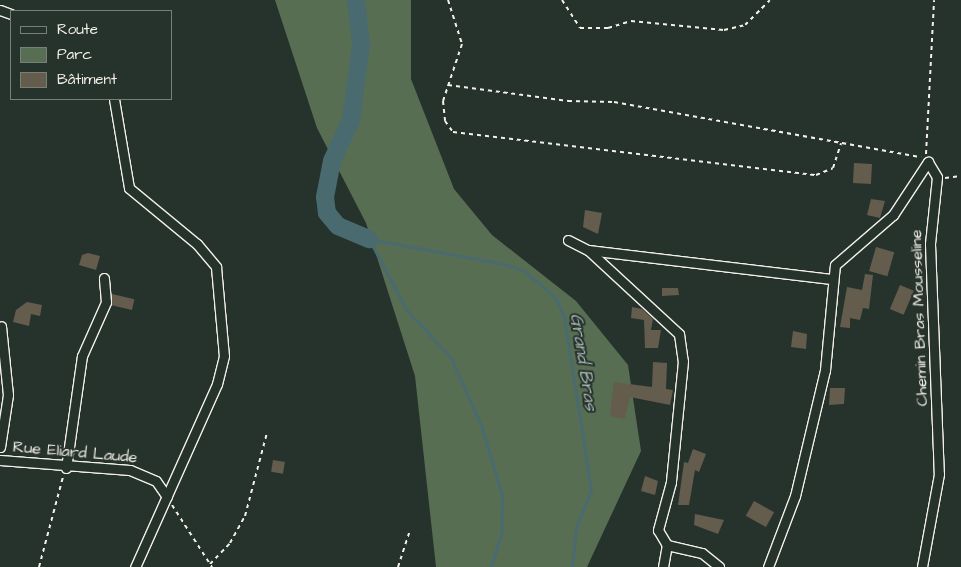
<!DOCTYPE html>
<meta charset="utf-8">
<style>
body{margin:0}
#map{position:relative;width:961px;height:567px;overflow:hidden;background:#26332d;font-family:"Architects Daughter",sans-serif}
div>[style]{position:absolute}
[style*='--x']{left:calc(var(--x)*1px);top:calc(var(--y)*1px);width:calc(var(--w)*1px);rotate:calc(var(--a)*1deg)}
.green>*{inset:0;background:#586e53}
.stream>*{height:3px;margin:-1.5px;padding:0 1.5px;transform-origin:1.5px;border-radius:1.5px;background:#496b70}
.river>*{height:18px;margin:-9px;padding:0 9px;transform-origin:9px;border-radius:9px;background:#496b70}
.building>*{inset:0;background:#645c4d;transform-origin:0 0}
.path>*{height:2px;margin-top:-1px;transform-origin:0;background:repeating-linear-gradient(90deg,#f4f1e8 0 4px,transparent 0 8px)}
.roads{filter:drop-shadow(1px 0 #f4f1e8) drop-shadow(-1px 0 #f4f1e8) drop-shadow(0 1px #f4f1e8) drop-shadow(0 -1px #f4f1e8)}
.minor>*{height:9px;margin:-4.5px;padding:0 4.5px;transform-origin:4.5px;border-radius:4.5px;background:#26332d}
span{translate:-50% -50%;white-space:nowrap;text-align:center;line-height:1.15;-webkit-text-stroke:4px #26332d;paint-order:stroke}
.street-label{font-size:16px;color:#f4f1e8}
.water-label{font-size:18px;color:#b0bbb8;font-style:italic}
.legend{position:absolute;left:10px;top:10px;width:162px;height:90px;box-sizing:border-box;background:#26332d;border:1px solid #787f78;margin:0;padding:6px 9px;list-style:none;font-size:15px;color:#f4f1e8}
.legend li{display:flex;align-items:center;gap:10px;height:25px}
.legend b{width:25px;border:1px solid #787f78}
</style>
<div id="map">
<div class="green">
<i style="clip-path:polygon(275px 0,411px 0,411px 79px,454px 189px,492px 235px,576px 301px,628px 365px,641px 451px,587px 567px,436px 567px,415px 376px,366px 223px,317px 128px)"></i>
</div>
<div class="stream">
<i style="--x:369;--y:239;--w:137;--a:10.5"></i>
<i style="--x:504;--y:264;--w:20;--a:18"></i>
<i style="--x:523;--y:270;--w:42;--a:40.2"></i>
<i style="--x:555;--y:297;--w:21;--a:65"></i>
<i style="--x:564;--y:316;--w:176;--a:81.2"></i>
<i style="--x:591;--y:490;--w:40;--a:112"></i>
<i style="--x:576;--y:527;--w:40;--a:95.7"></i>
<i style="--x:369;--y:239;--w:79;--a:62.1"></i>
<i style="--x:406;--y:309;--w:67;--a:47.4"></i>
<i style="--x:451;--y:358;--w:73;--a:65.9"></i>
<i style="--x:481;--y:425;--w:73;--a:73.3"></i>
<i style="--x:502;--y:495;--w:39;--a:91"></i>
<i style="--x:501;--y:534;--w:34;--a:107"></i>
</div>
<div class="river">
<i style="--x:356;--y:0;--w:44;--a:83.5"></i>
<i style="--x:361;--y:44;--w:77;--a:97.5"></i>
<i style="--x:351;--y:120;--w:45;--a:114.9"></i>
<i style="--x:332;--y:161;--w:37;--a:101"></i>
<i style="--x:325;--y:197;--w:16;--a:83"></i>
<i style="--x:327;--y:213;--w:17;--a:50"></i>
<i style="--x:338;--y:226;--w:34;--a:23"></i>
</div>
<div class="building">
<i style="left:854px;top:163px;width:18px;height:20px;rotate:3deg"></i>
<i style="clip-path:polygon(871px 199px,885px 201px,880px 218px,867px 215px)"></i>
<i style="clip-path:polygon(585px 210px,602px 213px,598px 234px,583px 227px)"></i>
<i style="left:876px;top:247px;width:19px;height:25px;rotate:16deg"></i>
<i style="clip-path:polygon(88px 253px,100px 256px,96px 270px,79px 265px,82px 255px)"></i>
<i style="clip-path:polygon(865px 274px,873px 275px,869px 309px,863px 308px,860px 320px,850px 318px,850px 328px,840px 327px,847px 287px,862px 290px)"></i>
<i style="left:900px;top:285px;width:15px;height:26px;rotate:23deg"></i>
<i style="clip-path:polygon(662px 288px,678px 288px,679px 295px,662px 296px)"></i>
<i style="left:112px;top:294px;width:23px;height:11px;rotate:13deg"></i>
<i style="clip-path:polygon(27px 302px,42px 305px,40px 316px,31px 314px,29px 326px,13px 322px,16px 310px)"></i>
<i style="clip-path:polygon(632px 307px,642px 309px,653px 319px,651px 330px,661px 330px,658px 348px,645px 348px,644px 320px,631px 318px)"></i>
<i style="clip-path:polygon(793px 331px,807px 334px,806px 349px,791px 347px)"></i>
<i style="clip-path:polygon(653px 362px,667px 363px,666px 389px,673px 390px,670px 405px,630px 397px,625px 419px,613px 417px,610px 414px,614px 382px,652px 387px)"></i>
<i style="clip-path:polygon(830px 388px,845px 388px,844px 404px,829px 405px)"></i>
<i style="clip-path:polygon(693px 449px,706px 454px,699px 472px,695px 470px,689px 505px,678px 505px,684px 462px,688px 463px)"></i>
<i style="left:273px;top:460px;width:12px;height:12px;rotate:9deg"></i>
<i style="clip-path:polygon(645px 476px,658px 481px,655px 495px,641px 491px)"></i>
<i style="left:754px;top:501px;width:23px;height:17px;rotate:29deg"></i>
<i style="clip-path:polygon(695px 514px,724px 520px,718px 534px,694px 525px)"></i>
</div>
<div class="path">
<i style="--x:448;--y:0;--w:46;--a:72.3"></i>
<i style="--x:462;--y:44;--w:60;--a:108.4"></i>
<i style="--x:443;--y:101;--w:20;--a:84"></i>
<i style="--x:445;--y:121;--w:14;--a:54"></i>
<i style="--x:453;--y:132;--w:366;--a:6.8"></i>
<i style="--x:816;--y:175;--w:18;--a:-22"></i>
<i style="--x:833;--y:168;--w:26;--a:-72"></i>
<i style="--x:562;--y:0;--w:33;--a:57"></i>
<i style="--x:580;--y:28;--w:28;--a:0"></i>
<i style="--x:608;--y:28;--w:24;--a:-17"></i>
<i style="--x:631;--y:21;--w:93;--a:5.5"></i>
<i style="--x:724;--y:30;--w:22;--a:-13"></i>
<i style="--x:745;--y:25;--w:35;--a:-45"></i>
<i style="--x:448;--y:85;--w:121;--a:7.6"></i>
<i style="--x:568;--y:101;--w:46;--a:1.2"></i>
<i style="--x:614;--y:102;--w:312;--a:10.2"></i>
<i style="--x:926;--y:154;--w:154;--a:-87"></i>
<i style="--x:945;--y:178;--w:16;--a:-7"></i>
<i style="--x:172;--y:505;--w:74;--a:57.2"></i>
<i style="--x:210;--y:564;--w:29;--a:-46"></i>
<i style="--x:230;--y:543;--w:31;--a:-61"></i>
<i style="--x:245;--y:516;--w:86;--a:-75.2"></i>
<i style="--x:39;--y:567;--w:93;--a:-75.1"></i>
<i style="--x:398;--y:567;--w:36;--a:-72"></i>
</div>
<div class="roads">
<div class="minor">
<i style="--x:0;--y:10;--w:12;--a:20"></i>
<i style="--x:114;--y:99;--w:90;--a:80.4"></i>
<i style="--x:129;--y:188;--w:88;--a:39.5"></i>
<i style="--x:197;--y:244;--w:30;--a:50"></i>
<i style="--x:216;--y:267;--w:89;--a:84.9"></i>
<i style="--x:224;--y:356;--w:29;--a:104"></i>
<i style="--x:217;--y:384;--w:201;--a:114.1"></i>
<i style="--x:568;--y:240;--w:22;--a:27"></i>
<i style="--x:588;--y:250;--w:245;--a:6.8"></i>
<i style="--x:588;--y:250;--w:124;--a:42.7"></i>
<i style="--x:679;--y:334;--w:27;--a:82"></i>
<i style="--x:683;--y:361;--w:122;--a:95.7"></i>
<i style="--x:671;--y:482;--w:50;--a:105.2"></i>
<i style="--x:658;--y:530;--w:17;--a:59"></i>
<i style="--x:667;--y:545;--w:36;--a:13"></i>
<i style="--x:702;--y:553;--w:22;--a:39"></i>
<i style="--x:0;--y:447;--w:53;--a:-81.3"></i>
<i style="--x:8;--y:395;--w:69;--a:-95.8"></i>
<i style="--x:0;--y:460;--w:130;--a:4.4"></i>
<i style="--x:130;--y:470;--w:28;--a:23"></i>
<i style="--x:156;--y:481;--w:19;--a:55"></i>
<i style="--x:66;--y:468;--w:113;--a:-81.9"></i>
<i style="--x:82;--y:356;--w:59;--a:-66"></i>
<i style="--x:106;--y:302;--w:24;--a:-95"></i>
<i style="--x:663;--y:567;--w:22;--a:-80"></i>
<i style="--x:768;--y:567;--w:76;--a:-69.2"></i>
<i style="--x:795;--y:496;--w:130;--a:-76.6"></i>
<i style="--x:825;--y:370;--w:105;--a:-84.6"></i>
<i style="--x:835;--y:265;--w:77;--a:-40.8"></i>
<i style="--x:893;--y:215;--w:64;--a:-56.6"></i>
<i style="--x:928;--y:162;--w:17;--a:59"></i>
<i style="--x:937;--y:177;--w:67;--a:96"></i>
<i style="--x:930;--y:244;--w:230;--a:87.8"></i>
<i style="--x:939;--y:474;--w:95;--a:100.4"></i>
</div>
</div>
<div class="street-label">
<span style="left:919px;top:318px;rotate:-92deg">Chemin Bras Mousseline</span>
<span style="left:75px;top:452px;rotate:5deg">Rue Eliard Laude</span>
</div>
<div class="water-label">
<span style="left:583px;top:362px;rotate:81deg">Grand Bras</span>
</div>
<ul class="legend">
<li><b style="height:6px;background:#26332d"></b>Route</li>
<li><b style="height:14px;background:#586e53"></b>Parc</li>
<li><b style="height:14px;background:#645c4d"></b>Bâtiment</li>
</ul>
</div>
